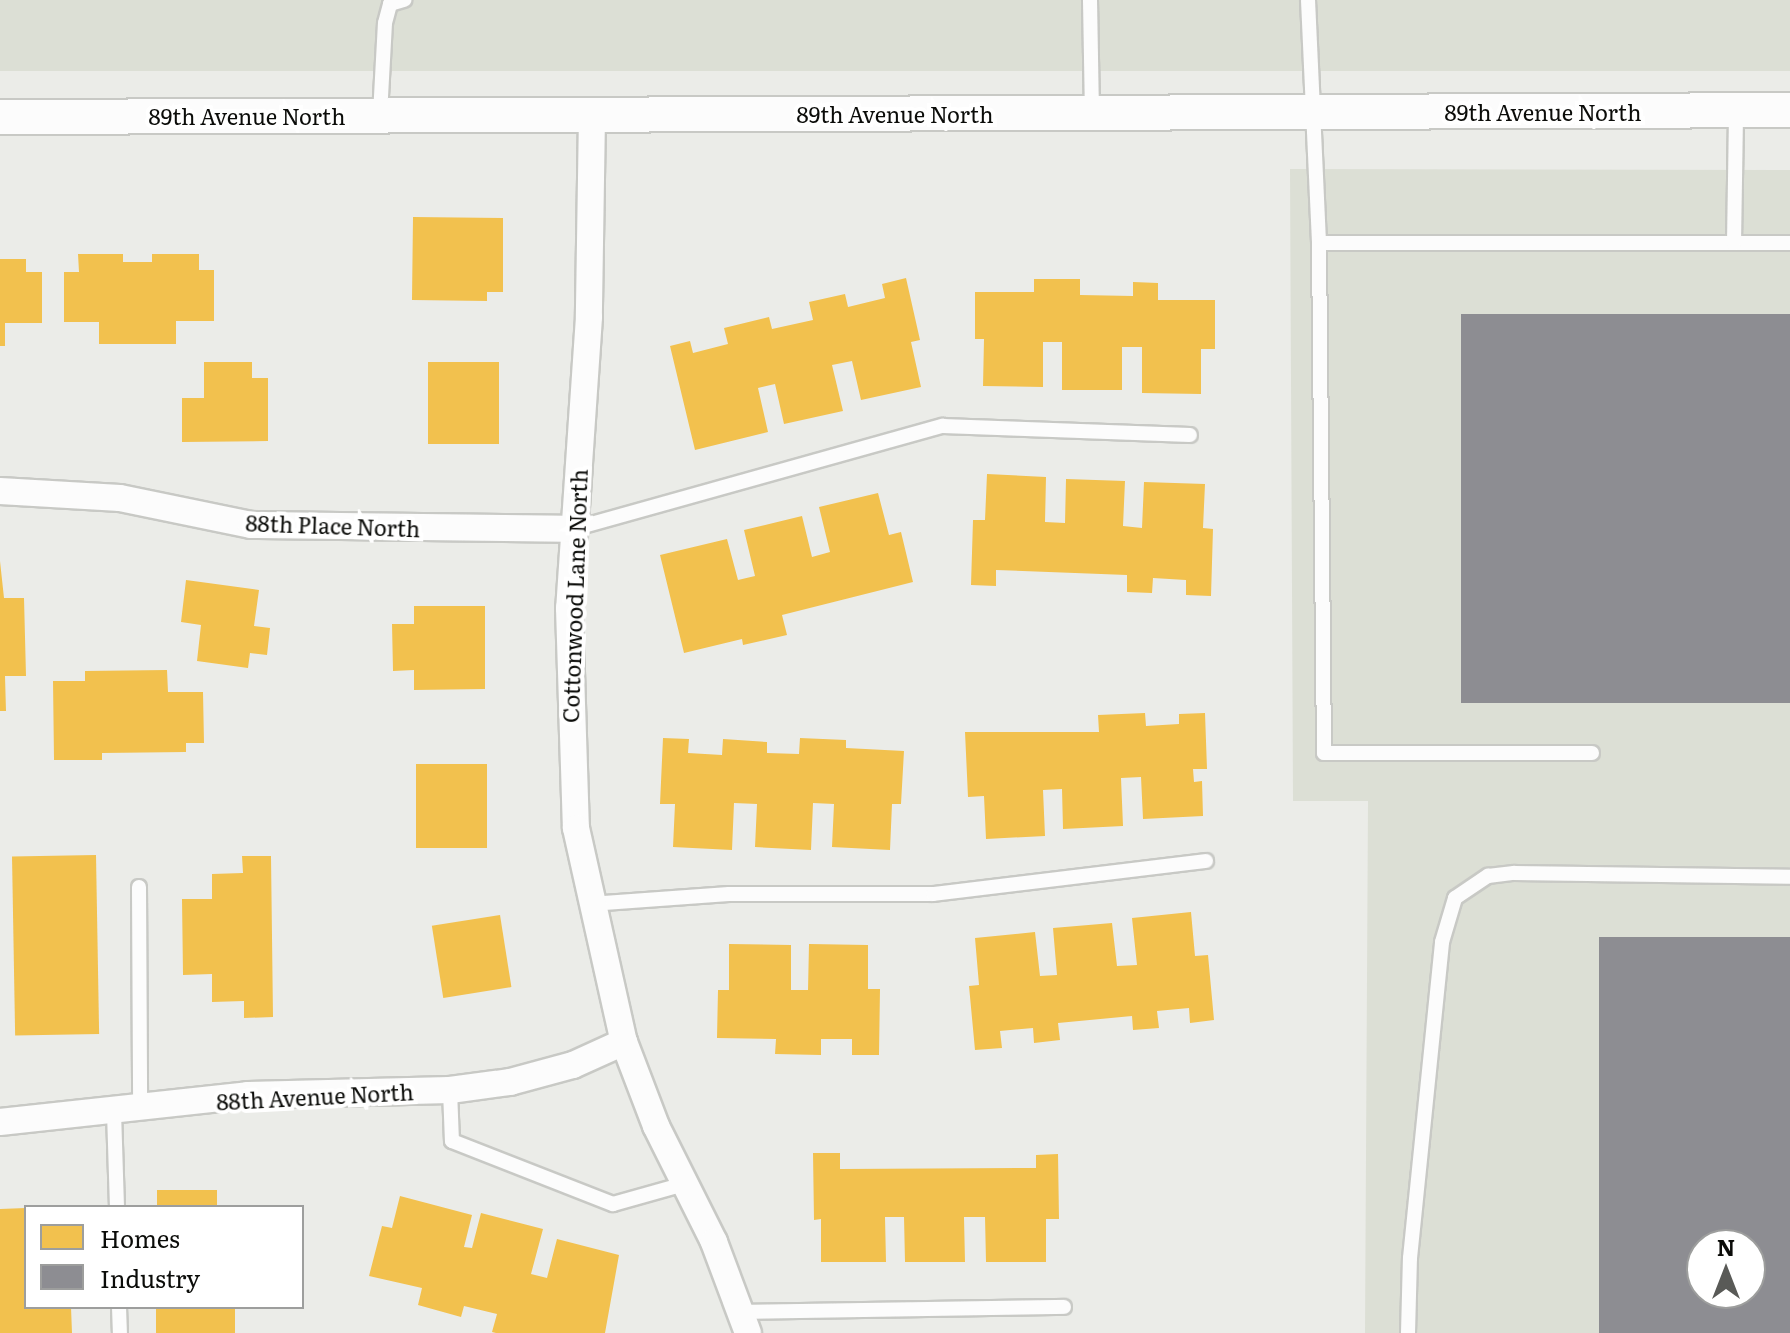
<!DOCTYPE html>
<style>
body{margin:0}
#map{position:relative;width:1790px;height:1333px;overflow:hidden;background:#ebece8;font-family:Literata,serif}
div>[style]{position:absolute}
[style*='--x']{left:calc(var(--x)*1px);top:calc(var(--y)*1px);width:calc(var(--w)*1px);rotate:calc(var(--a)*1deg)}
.built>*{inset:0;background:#dcdfd5;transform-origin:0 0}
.homes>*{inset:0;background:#f2c14e;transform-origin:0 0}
.industry>*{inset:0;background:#8d8d92;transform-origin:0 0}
.roads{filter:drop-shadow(2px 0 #c8c9c5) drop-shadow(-2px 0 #c8c9c5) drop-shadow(0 2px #c8c9c5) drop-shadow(0 -2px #c8c9c5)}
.service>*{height:14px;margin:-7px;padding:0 7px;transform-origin:7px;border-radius:7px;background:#fcfcfc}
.minor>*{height:26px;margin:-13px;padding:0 13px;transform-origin:13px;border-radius:13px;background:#fcfcfc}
.tertiary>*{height:34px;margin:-17px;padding:0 17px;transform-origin:17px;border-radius:17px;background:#fcfcfc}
span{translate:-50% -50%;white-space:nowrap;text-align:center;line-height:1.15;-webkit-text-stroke:8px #fff;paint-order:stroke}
.street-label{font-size:22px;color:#0b0c09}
.legend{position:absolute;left:24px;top:1205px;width:280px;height:104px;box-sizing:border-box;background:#fff;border:2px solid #9d9e9d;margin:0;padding:10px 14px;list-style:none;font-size:24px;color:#0b0c09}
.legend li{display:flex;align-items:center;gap:16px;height:40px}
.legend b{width:40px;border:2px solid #9d9e9d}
.north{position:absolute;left:1686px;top:1229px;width:80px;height:80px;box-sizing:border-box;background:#fff;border:2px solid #9d9e9d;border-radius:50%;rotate:0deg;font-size:22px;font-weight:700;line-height:32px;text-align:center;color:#0b0c09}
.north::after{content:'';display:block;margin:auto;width:28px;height:36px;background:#595a57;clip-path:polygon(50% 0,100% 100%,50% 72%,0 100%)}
</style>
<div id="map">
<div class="built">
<i style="left:0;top:0;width:1790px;height:71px"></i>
<i style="clip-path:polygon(evenodd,1290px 169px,1790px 170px,1790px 1333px,1365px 1333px,1368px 801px,1293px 801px,1290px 169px,1702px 1245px,1750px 1245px,1750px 1293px,1702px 1293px,1702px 1245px)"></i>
</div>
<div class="homes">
<i style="clip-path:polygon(413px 217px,503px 218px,503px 292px,487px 292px,487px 301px,412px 300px)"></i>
<i style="clip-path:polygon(78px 254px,123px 254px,123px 262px,152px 262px,152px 254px,199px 254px,199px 270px,214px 270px,214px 321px,176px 321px,176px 344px,99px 344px,99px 322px,64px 322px,64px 272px,79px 272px)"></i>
<i style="clip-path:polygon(0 259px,26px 259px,26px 272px,42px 272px,42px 323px,5px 323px,5px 346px,0 346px)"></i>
<i style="clip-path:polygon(906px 278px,920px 340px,911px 342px,921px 387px,861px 400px,852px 361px,832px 365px,843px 411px,784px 424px,775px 384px,758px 388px,768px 432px,695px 450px,670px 346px,690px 341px,693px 353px,728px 344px,724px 328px,769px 317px,772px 329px,813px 320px,809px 302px,845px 294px,848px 307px,885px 298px,882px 284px)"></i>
<i style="clip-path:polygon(1034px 279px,1080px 279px,1080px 295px,1133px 296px,1133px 282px,1158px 283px,1158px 300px,1215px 300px,1215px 349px,1201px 349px,1201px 394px,1142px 393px,1142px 347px,1122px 347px,1122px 390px,1062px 390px,1062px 342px,1043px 342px,1043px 387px,983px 386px,984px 339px,975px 339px,975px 292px,1034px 292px)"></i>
<i style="clip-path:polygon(204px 362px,252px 362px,252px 378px,268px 378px,268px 441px,182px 442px,182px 398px,204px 398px)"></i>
<i style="left:428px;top:362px;width:71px;height:82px"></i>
<i style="clip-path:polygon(987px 474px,1046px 477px,1045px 522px,1065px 523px,1066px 479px,1125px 481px,1123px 526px,1142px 528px,1144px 482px,1205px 484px,1203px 528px,1213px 529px,1211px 596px,1186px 595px,1186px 580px,1153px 578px,1152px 593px,1127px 592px,1127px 575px,996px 570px,996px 586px,971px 585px,973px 520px,985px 520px)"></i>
<i style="clip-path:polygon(878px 493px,889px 535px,901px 532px,913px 582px,782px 615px,787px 635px,743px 645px,742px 639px,684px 653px,660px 555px,727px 539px,738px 580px,755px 576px,744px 530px,802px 516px,812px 557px,830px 552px,819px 507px)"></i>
<i style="clip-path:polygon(0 561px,4px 598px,24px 598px,26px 676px,5px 676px,6px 711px,0 711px)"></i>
<i style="clip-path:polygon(186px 580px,259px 590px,254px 626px,270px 628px,267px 655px,250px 653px,248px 668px,197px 661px,201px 625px,181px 622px)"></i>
<i style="clip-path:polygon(414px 606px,485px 606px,485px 689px,414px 690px,414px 670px,393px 671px,392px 624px,414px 624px)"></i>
<i style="clip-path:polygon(167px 670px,168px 692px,203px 692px,204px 743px,186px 743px,186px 752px,102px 753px,102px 760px,54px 760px,53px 681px,85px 681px,85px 671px)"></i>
<i style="clip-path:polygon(1145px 713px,1146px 726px,1179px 724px,1179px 714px,1205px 713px,1207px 769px,1193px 769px,1194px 782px,1202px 781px,1203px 816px,1143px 819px,1141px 777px,1121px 778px,1123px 826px,1063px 829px,1062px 789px,1043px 790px,1045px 836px,986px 839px,984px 796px,968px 797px,965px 732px,1099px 732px,1098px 715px)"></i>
<i style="clip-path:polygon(663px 738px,689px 739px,688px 753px,722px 755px,723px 739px,767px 742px,767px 753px,799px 754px,800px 738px,846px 740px,846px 748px,904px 751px,901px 804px,892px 804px,890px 850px,832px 847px,834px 804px,813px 803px,811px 850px,755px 847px,757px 804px,734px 803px,732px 850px,673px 847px,675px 804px,660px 804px)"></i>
<i style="left:487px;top:764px;width:84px;height:71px;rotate:90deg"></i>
<i style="left:96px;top:855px;width:179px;height:84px;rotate:89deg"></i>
<i style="clip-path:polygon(242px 856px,271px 856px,273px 1017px,244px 1018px,244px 1001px,212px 1002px,212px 974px,183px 975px,182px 899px,212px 899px,212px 874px,243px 873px)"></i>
<i style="clip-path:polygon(1191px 912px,1195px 956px,1208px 955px,1214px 1020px,1190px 1023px,1189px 1008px,1157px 1011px,1159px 1028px,1133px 1030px,1132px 1016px,1058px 1023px,1060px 1040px,1034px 1043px,1033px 1028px,1000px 1031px,1002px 1048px,975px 1050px,969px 986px,979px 985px,975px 938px,1035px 932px,1040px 976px,1057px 975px,1053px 928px,1112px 923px,1117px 966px,1137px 965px,1132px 918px)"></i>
<i style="left:500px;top:915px;width:73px;height:69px;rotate:81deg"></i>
<i style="clip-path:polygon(729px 944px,791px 945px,791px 990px,808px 990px,809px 944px,868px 945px,868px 989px,880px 989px,879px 1055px,852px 1055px,852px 1039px,821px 1039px,821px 1055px,775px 1054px,776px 1039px,717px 1038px,718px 990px,729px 990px)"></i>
<i style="clip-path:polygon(813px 1153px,840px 1153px,840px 1169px,1036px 1168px,1036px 1155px,1058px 1154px,1059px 1219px,1046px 1219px,1046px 1262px,986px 1262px,985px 1217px,964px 1217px,965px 1262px,905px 1262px,904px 1217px,885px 1217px,886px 1262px,821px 1262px,821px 1219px,814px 1220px)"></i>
<i style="left:157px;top:1190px;width:60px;height:17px"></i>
<i style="clip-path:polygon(400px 1196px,472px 1215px,464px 1247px,472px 1248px,481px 1213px,543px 1229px,531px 1274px,547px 1278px,557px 1239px,619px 1255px,605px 1333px,496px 1333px,492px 1332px,497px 1314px,464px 1306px,461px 1317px,418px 1305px,422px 1288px,369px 1276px,382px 1226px,392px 1228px)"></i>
<i style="clip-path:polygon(26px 1208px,26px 1307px,71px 1307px,72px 1333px,0 1333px,0 1209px)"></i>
<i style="left:156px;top:1307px;width:79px;height:26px"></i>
</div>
<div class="industry">
<i style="left:1790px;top:314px;width:389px;height:329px;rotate:90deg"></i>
<i style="clip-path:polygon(evenodd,1599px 937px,1790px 937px,1790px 1333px,1599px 1333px,1599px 937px,1702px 1245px,1750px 1245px,1750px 1293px,1702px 1293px,1702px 1245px)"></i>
</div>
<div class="roads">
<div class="service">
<i style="--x:1090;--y:0;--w:113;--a:89"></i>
<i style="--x:1308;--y:0;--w:243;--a:87.4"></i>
<i style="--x:1319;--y:243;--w:471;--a:0"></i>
<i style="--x:380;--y:115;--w:92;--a:-86.9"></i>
<i style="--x:385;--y:23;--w:20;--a:-75"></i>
<i style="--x:390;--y:4;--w:15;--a:-16"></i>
<i style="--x:1319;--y:243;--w:510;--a:89.44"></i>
<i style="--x:1324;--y:753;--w:268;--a:0"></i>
<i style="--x:1734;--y:243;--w:132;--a:-89.1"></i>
<i style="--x:573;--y:529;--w:384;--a:-15.6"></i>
<i style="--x:943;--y:426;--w:247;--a:2.1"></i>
<i style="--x:139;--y:887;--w:223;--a:89.7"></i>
<i style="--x:590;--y:904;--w:139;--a:-4.1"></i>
<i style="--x:729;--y:894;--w:204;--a:0"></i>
<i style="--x:933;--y:894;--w:275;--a:-6.9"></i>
<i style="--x:450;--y:1090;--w:51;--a:87.8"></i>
<i style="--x:452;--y:1141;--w:173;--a:21.4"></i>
<i style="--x:613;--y:1204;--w:74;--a:-15.7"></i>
<i style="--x:114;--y:1112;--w:95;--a:88.2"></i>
<i style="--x:119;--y:1307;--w:26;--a:88"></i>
<i style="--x:743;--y:1312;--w:321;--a:-0.9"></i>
<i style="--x:1408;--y:1333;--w:75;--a:-88.5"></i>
<i style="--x:1410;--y:1258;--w:318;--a:-84.2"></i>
<i style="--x:1442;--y:942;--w:46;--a:-73.5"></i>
<i style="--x:1455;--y:898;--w:40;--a:-34"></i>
<i style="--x:1488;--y:876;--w:26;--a:-7"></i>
<i style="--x:1514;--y:873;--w:276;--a:0.8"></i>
</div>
<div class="minor">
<i style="--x:592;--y:115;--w:202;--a:90.9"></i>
<i style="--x:589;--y:317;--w:292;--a:93.9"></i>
<i style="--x:569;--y:608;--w:220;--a:88.2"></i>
<i style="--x:576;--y:828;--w:219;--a:77.4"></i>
<i style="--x:624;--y:1042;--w:90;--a:69.1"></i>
<i style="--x:656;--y:1126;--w:130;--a:63.4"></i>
<i style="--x:714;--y:1242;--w:97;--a:69.5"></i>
<i style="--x:0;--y:491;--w:120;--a:3.3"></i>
<i style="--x:120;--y:498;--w:134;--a:11.6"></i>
<i style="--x:251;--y:525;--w:322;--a:0.7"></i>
<i style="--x:0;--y:1122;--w:249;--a:-6.2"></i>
<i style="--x:248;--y:1095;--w:202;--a:-1.4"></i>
<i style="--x:450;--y:1090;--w:61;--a:-7.6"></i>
<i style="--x:510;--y:1082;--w:65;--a:-15.1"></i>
<i style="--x:573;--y:1065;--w:56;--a:-24.3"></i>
</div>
<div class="tertiary">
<i style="--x:0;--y:117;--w:1790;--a:-0.22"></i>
</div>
</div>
<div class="street-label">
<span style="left:1543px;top:112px">89th Avenue North</span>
<span style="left:895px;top:114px">89th Avenue North</span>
<span style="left:247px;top:116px">89th Avenue North</span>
<span style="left:333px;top:525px;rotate:2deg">88th Place North</span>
<span style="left:574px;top:596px;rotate:-88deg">Cottonwood Lane North</span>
<span style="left:315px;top:1096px;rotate:-3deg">88th Avenue North</span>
</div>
<ul class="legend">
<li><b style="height:22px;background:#f2c14e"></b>Homes</li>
<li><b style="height:22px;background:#8d8d92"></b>Industry</li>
</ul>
<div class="north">N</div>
</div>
